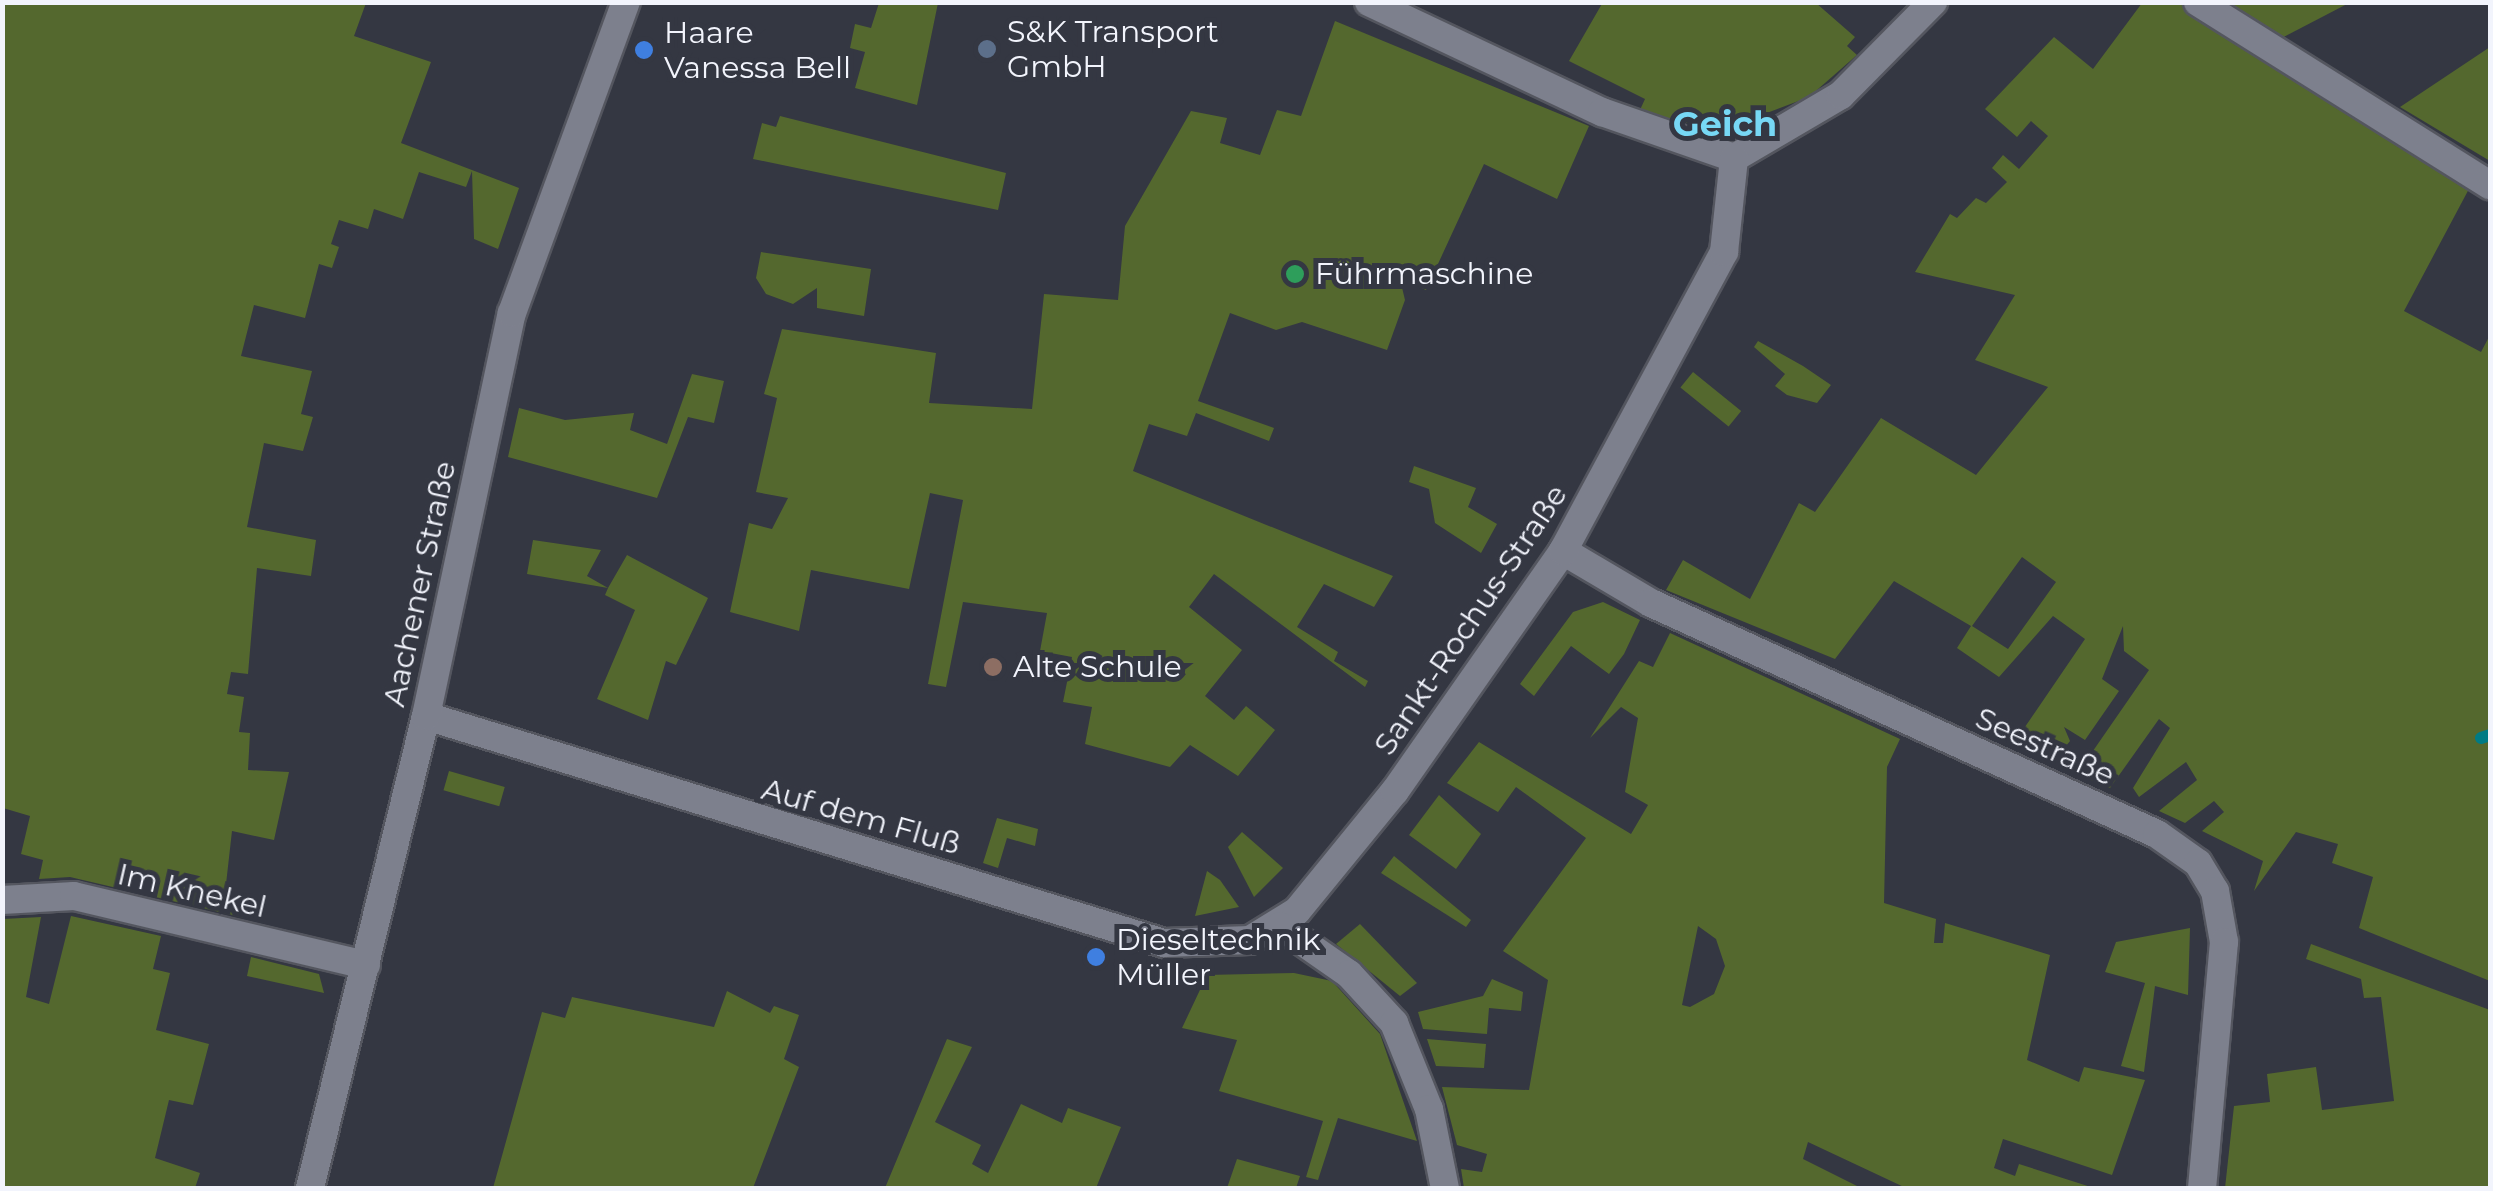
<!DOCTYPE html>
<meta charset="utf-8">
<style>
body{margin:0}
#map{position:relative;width:2493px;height:1191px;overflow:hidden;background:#343742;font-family:Montserrat,sans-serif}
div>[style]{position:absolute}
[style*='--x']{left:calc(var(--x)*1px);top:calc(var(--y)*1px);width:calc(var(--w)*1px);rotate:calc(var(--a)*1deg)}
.green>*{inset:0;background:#54682e;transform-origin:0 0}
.stream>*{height:12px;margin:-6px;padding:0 6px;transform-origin:6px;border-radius:6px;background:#007b85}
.roads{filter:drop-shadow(2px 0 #54565f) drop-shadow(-2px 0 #54565f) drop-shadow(0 2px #54565f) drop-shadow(0 -2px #54565f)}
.minor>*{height:28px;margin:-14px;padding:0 14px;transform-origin:14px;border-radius:14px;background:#7d808d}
.tertiary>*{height:28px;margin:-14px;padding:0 14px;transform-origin:14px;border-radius:14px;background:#7d808d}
.dots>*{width:28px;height:28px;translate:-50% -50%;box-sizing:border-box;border:5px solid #343742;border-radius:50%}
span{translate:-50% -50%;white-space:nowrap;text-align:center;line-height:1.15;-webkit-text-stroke:10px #343742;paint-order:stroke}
.poi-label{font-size:30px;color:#f2f4fc}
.left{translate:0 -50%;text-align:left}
.street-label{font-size:30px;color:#f2f4fc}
.quarter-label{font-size:35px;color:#77d8f5;font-weight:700}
.frame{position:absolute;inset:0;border:5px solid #f2f4fc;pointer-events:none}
</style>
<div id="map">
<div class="green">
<i style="clip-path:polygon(3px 2px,366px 3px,354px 36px,431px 62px,401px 143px,519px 188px,498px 249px,474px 239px,472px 171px,466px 187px,419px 172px,403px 219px,374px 209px,368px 229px,339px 220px,331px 244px,339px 247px,332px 268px,319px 264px,305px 318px,254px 305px,241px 356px,312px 371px,301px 414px,313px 417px,303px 451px,264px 443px,247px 527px,316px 540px,311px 576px,257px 568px,248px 674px,231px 672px,227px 694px,244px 697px,239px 732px,250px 733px,248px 770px,289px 772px,274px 840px,232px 831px,225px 893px,245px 918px,70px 877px,39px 879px,43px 860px,21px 854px,30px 816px,3px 808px)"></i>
<i style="clip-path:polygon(1603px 2px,1816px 3px,1855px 37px,1847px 46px,1857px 55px,1809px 97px,1722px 130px,1639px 112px,1645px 99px,1569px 61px)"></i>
<i style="clip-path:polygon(879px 3px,938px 3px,917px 105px,855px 88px,865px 52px,850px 48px,855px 24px,871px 28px)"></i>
<i style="clip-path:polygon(evenodd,2142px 3px,2186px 3px,2470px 187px,2404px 311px,2481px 352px,2490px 335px,2490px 981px,2359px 928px,2373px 877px,2332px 863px,2338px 844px,2296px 832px,2254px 891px,2263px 861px,2202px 831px,2224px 812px,2214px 801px,2185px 823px,2159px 811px,2197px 780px,2186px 762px,2139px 797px,2133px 788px,2170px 728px,2159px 719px,2110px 788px,2077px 774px,2149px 670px,2124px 651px,2123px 626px,2102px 679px,2119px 691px,2085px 740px,2064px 727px,2070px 741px,2054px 761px,2014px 743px,2085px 639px,2053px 616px,1999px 677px,1957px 648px,1971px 626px,1894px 581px,1835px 659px,1666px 590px,1683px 560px,1750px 599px,1799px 503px,1815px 512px,1881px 418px,1976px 475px,2048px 387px,1975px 360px,2015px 295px,1915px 272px,1950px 214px,1957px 218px,1976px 198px,1986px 203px,2007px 182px,1992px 168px,2003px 155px,2019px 169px,2048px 136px,2031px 121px,2017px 137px,1985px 109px,2054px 37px,2093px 69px,2142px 3px,2022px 557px,2056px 582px,2008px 649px,1972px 626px,2022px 557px)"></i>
<i style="clip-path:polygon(2216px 3px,2349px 3px,2274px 42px)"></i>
<i style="clip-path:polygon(1335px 21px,1589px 126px,1557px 199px,1484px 164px,1426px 290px,1400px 279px,1405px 300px,1387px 350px,1302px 322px,1276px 330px,1230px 313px,1198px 401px,1274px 428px,1269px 441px,1196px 413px,1187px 436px,1149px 424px,1133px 471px,1393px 576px,1374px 607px,1324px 584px,1297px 627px,1338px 652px,1334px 661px,1368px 681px,1365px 687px,1214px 574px,1189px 607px,1242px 650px,1205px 696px,1234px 720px,1246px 706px,1275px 730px,1238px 776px,1190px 745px,1170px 767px,1085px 744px,1092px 707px,1063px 702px,1072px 657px,1040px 651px,1047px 613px,963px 602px,946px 687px,928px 684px,963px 500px,930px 493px,909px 589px,811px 570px,799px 631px,730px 612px,749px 523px,772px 529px,788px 498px,756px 492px,777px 398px,764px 394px,782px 329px,936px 353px,929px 403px,1032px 409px,1044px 294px,1118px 300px,1125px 226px,1191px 111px,1227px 118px,1220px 143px,1260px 155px,1277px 110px,1301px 116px)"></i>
<i style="clip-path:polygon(2490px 47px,2490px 161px,2400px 107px)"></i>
<i style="clip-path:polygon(780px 116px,1006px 173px,998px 210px,753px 159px,762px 123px,776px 127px)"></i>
<i style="clip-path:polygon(761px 252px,871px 269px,864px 316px,817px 308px,817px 288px,793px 304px,766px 294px,756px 278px)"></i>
<i style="clip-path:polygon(1758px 341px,1803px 366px,1831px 385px,1817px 403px,1787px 395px,1775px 386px,1785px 374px,1754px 347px)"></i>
<i style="left:1693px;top:372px;width:62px;height:20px;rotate:39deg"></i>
<i style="clip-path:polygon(692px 374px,724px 381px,714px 423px,688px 417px,657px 498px,508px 457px,519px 408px,565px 420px,634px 413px,630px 430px,667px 444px)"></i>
<i style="clip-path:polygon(1414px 466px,1476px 488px,1468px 507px,1497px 524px,1481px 553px,1435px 523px,1429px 489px,1409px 482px)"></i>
<i style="clip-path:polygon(533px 540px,601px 550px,587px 576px,608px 588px,627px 555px,708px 598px,676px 665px,666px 661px,648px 720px,597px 699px,635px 610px,605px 595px,608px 588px,527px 574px)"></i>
<i style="clip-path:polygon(1603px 602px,1640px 620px,1624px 654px,1609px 674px,1571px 646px,1534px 696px,1520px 684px,1573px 612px)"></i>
<i style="clip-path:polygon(evenodd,1670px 633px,1900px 739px,1887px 767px,1884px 903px,1936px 919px,1934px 943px,1943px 943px,1945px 923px,2050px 955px,2027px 1060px,2079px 1082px,2084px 1067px,2145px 1080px,2112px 1175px,2003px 1139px,1994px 1168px,2015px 1176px,2019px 1164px,2094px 1188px,1906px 1188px,1808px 1142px,1803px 1159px,1861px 1188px,1464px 1188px,1461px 1169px,1482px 1172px,1487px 1154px,1457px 1145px,1442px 1087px,1529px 1090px,1548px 980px,1503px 951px,1586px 838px,1516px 787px,1498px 812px,1447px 783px,1479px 742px,1631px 834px,1648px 805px,1625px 792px,1638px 718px,1621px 707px,1590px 738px,1639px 661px,1653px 667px,1670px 633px,1698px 926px,1716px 939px,1725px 966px,1714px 994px,1690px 1007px,1682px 1005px,1698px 926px)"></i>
<i style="left:449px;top:771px;width:58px;height:20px;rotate:16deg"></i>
<i style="clip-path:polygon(1439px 795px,1481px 834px,1456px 869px,1409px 835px)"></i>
<i style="clip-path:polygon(997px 818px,1038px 829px,1035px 846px,1007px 838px,998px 868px,983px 863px)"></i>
<i style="clip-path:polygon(1242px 832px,1283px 868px,1254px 897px,1228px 847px)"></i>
<i style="clip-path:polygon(1394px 856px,1471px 920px,1466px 927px,1381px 873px)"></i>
<i style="clip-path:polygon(1207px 871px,1220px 880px,1239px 907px,1195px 916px)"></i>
<i style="clip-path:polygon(71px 916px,161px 936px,153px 969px,170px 973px,156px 1030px,209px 1044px,193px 1105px,169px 1100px,155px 1158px,200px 1173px,195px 1188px,3px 1188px,3px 919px,41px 917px,26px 997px,49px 1004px)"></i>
<i style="clip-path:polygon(1360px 924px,1417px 983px,1400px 996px,1336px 944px)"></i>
<i style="clip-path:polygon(2190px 928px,2188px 995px,2155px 986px,2144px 1072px,2121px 1066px,2145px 983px,2105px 972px,2116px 942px)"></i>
<i style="clip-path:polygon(2311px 944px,2490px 1010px,2490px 1188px,2225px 1188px,2234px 1106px,2270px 1102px,2267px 1074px,2316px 1067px,2322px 1110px,2394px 1101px,2381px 997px,2364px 998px,2361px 979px,2306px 959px)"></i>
<i style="clip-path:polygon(251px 957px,319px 974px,324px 993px,247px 976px)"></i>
<i style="clip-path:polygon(1294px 973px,1332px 981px,1380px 1034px,1417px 1141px,1338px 1118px,1318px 1180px,1306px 1177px,1323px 1121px,1219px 1091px,1237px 1040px,1182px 1028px,1207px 975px)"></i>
<i style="clip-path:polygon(1492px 979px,1523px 992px,1521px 1011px,1489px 1008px,1487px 1034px,1423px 1029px,1418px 1012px,1483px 996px)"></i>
<i style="clip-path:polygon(727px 991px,770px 1013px,774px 1006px,799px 1015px,784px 1059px,799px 1067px,753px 1188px,493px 1188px,542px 1012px,565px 1018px,572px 997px,714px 1027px)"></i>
<i style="clip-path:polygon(947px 1039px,972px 1047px,935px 1122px,981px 1145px,972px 1164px,988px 1173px,1021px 1104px,1062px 1123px,1068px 1108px,1121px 1127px,1096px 1188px,885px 1188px)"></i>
<i style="clip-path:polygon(1427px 1039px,1486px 1044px,1484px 1068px,1436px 1066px)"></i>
<i style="clip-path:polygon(1237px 1159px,1300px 1176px,1296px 1188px,1227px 1188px)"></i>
</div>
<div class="stream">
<i style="--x:2481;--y:738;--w:9;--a:-18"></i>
</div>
<div class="roads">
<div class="minor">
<i style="--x:1369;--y:2;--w:258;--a:25.3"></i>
<i style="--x:1602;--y:112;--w:140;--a:19.2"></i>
<i style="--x:2198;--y:2;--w:345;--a:32.1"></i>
<i style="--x:1734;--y:158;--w:124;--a:-30.5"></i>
<i style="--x:1841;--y:95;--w:131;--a:-45.3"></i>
<i style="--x:1563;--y:551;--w:102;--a:30.6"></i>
<i style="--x:1651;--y:603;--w:556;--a:24.54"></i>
<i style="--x:2157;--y:834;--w:50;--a:35.3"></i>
<i style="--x:2198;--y:863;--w:33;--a:59"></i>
<i style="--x:2215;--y:891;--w:52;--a:80"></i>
<i style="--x:2224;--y:942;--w:247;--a:95.1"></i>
<i style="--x:426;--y:716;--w:772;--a:17.1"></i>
<i style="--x:1164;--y:943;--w:86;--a:-2"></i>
<i style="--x:1250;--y:940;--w:55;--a:-31.7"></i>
<i style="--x:1297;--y:911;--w:155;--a:-50.8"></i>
<i style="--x:1395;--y:791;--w:293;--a:-55"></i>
<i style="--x:1563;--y:551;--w:340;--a:-61.7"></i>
<i style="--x:1724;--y:252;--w:95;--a:-83.9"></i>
<i style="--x:2;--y:900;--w:72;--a:-3.2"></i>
<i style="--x:74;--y:896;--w:300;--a:13.3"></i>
<i style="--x:1280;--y:926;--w:84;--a:34.8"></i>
<i style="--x:1349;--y:974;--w:67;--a:47.4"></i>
<i style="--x:1394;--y:1023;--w:93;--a:67.9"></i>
<i style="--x:1429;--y:1109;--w:81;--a:78.6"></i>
</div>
<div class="tertiary">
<i style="--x:310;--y:1188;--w:486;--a:-76.2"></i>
<i style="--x:426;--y:716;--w:412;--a:-78"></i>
<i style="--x:512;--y:313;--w:331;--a:-69.9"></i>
</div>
</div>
<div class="dots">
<i style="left:987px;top:49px;background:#5c6f8a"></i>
<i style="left:644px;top:50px;background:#3f7fe0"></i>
<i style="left:1295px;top:274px;background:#2e9e5b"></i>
<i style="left:993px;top:667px;background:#8d6e63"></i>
<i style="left:1096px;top:957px;background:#3f7fe0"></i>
</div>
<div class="poi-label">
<span class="left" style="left:1007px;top:49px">S&amp;K Transport<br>GmbH</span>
<span class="left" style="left:664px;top:50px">Haare<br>Vanessa Bell</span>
<span class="left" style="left:1315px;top:274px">Führmaschine</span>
<span class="left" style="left:1013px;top:667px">Alte Schule</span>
<span class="left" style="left:1116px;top:957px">Dieseltechnik<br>Müller</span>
</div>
<div class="street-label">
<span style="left:420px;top:584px;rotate:-78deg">Aachener Straße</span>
<span style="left:1471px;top:620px;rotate:-56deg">Sankt-Rochus-Straße</span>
<span style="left:2045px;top:747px;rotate:24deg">Seestraße</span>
<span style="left:861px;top:817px;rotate:16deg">Auf dem Fluß</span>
<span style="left:192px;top:891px;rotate:13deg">Im Knekel</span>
</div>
<div class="quarter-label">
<span style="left:1725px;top:124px">Geich</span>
</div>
<div class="frame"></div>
</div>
